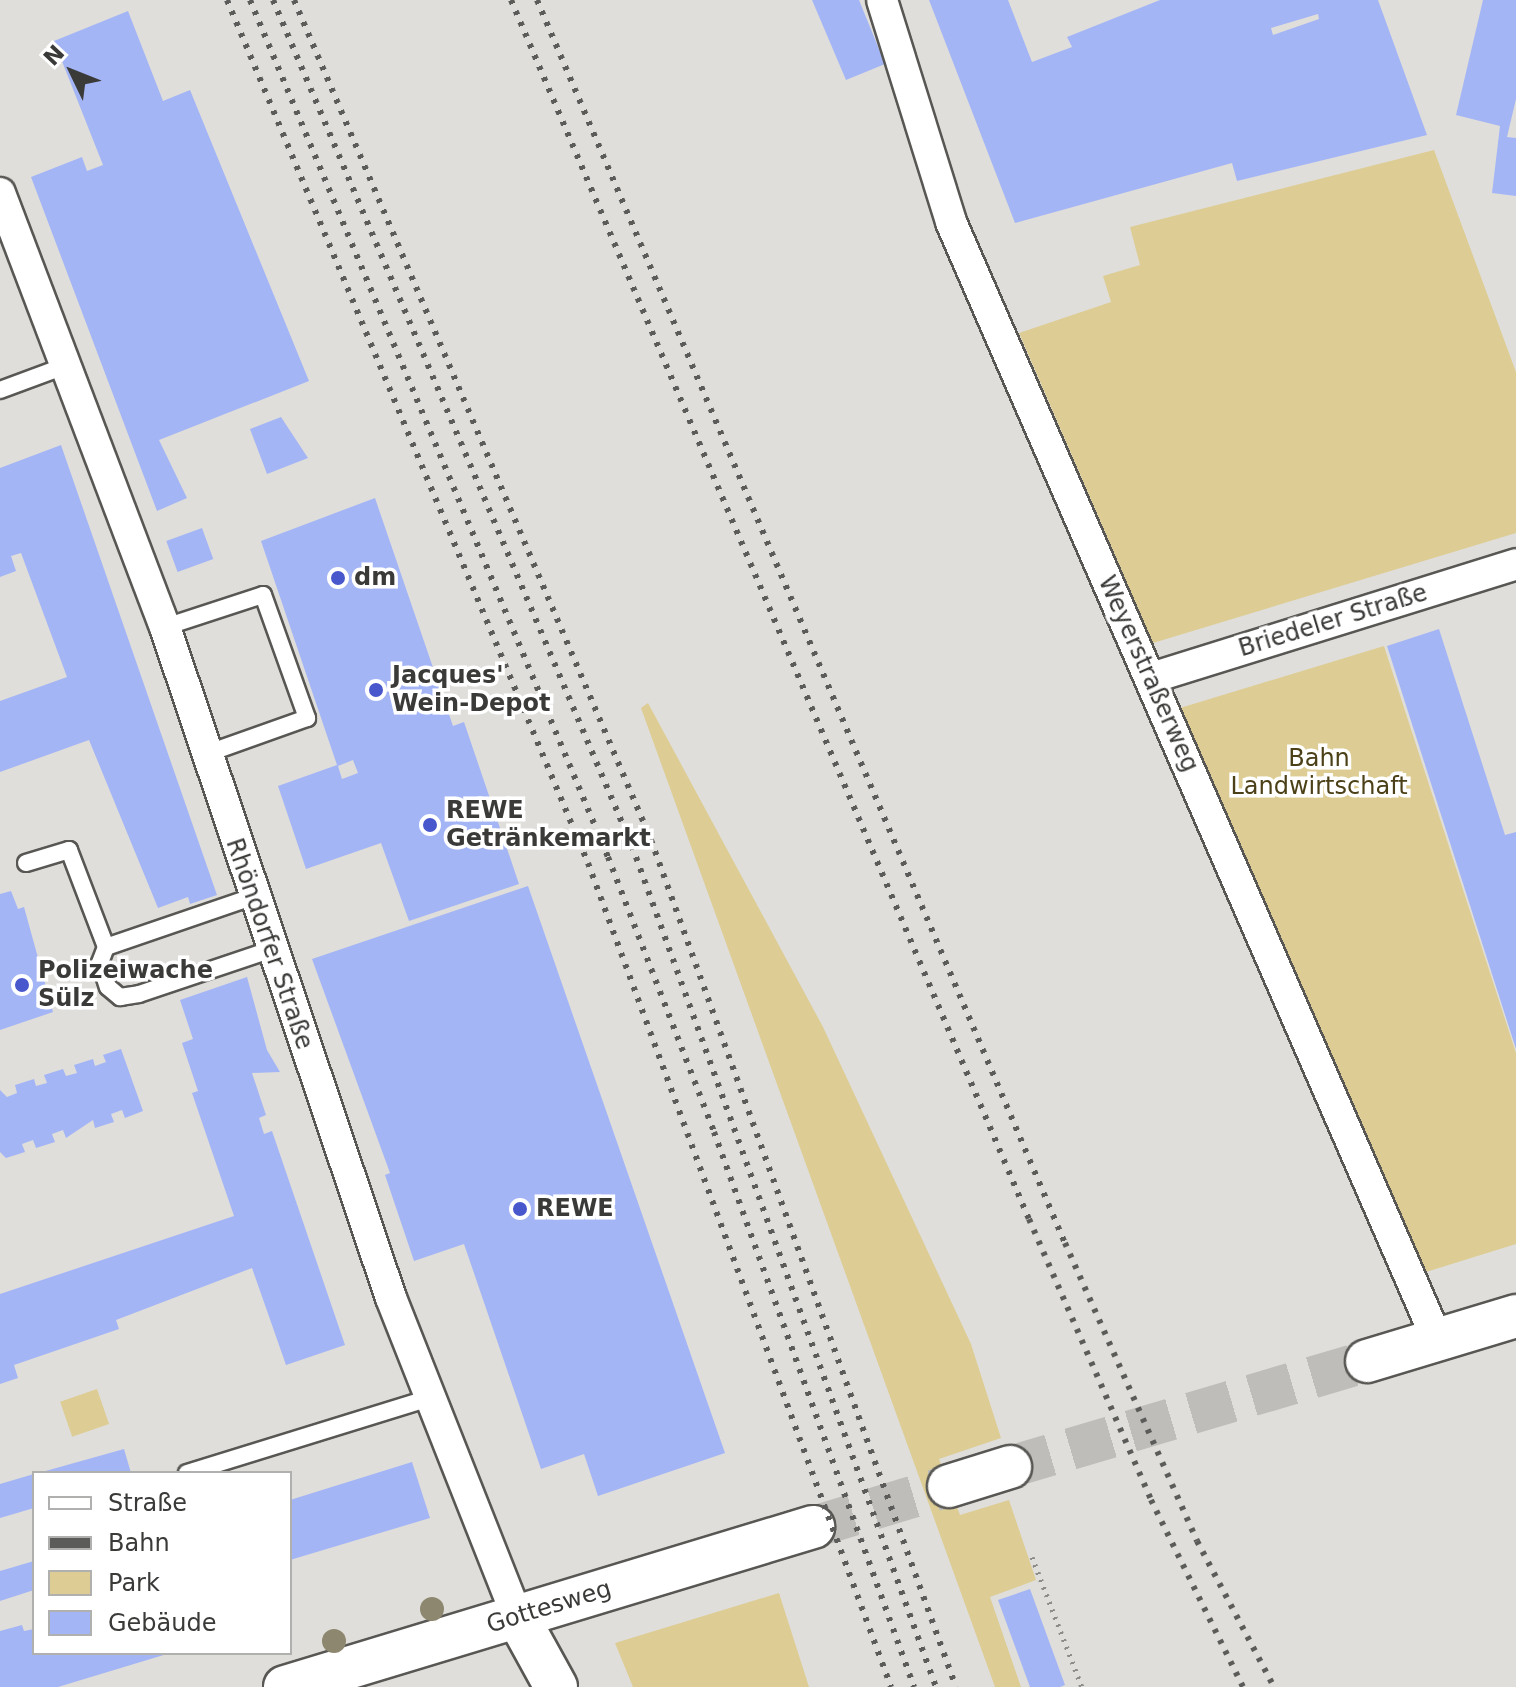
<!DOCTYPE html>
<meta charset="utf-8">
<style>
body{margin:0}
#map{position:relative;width:1516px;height:1687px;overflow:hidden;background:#dfdeda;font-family:"DejaVu Sans",sans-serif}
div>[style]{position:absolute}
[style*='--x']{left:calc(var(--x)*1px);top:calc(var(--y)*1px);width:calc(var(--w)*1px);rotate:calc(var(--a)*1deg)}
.green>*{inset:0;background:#ddcd94;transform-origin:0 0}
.building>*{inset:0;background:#a4b5f6;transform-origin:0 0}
.secondary-tunnel>*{height:42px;margin-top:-21px;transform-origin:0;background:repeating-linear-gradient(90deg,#bebdba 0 42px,transparent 0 63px)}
.path>*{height:5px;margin-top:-2.5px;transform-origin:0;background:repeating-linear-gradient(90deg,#8c8c89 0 2px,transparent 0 8px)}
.roads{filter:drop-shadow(2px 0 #585754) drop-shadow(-2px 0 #585754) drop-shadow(0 2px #585754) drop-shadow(0 -2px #585754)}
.lane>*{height:16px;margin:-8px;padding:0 8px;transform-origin:8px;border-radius:8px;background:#fff}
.street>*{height:30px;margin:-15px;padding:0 15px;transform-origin:15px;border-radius:15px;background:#fff}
.secondary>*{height:42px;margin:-21px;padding:0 21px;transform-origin:21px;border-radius:21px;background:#fff}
.rail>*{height:6px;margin-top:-3px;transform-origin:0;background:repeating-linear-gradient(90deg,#5b5b59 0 4px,transparent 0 12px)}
.trees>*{width:24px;height:24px;margin:-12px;border-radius:50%;background:#8e876f}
.dots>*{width:22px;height:22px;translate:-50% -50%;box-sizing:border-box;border:4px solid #fff;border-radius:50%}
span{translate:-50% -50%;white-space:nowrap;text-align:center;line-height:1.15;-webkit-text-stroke:7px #fff;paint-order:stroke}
.poi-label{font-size:24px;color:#3a3a38;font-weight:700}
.left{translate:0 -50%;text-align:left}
.street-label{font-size:24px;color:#3a3a38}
.park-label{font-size:24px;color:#4b4017}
.legend{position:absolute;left:32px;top:1471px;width:260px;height:184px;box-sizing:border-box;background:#fff;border:2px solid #b0b0af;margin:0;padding:10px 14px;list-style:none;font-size:24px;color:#3a3a38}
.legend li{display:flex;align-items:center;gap:16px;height:40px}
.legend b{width:40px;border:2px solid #b0b0af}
.north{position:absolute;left:32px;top:32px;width:80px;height:80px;-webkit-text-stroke:6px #fff;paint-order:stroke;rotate:313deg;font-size:22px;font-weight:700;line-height:32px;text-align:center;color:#3a3a38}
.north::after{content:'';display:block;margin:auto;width:28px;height:36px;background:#3a3a38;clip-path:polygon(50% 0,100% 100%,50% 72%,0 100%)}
</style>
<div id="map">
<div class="green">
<i style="clip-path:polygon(1434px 150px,1516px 372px,1516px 533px,1153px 643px,1019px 333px,1111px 302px,1103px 276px,1140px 265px,1130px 227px)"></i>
<i style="clip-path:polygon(1384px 646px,1516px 1053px,1516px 1244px,1426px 1272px,1180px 708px)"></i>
<i style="clip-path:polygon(648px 703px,823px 1027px,971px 1344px,1001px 1438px,939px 1459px,960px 1515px,1009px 1500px,1036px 1580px,990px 1597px,1021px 1687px,995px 1687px,641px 708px)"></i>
<i style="left:97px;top:1389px;width:37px;height:39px;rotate:71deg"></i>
<i style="clip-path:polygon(779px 1593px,809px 1687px,633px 1687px,615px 1643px)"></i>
</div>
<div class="building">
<i style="clip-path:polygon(812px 0,859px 0,885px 64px,846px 80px)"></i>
<i style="clip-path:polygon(evenodd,929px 0,1008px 0,1032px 62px,1072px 47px,1067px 37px,1160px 0,1378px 0,1427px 135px,1237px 181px,1232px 163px,1015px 223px,929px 0,1318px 14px,1319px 19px,1273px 35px,1271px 28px,1318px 14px)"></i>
<i style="clip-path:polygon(1483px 0,1516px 0,1516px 99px,1507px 137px,1516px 138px,1516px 196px,1492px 193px,1500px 126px,1456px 115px)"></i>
<i style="clip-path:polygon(128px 11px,163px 101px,190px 90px,309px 381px,159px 440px,187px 498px,157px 511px,31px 177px,82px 157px,87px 171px,103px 165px,54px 41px)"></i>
<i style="clip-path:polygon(281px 417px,308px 458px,267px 474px,250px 429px)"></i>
<i style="clip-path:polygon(61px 445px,217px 895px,190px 904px,188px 897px,158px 908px,89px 740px,0 772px,0 701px,67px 677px,21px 553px,11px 556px,16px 571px,0 577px,0 468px)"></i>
<i style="clip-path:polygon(evenodd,375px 498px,453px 726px,464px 722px,519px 884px,409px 921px,381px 843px,306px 869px,278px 786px,337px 765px,261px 541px,375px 498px,353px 760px,358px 773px,342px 779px,338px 766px,353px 760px)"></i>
<i style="left:202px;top:528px;width:33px;height:38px;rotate:70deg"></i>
<i style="clip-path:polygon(1439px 629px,1505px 835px,1516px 832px,1516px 1049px,1387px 646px)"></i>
<i style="clip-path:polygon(528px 886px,725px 1453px,598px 1496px,584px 1454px,541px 1469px,464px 1244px,414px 1261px,385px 1175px,390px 1173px,312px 959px)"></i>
<i style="clip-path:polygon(11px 891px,18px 909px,24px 907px,53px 1012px,0 1030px,0 894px)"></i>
<i style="clip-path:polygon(247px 977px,267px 1050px,280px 1072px,252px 1073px,266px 1115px,259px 1118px,264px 1134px,272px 1131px,345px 1345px,286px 1365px,252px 1268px,116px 1320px,119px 1329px,14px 1365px,18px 1378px,0 1384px,0 1294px,234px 1216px,192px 1093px,198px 1091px,182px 1043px,193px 1039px,180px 1000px)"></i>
<i style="clip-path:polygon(121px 1049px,143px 1111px,125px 1118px,122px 1110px,111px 1114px,114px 1122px,95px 1128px,93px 1120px,66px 1138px,63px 1130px,52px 1134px,55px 1142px,36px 1148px,33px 1140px,22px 1144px,25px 1152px,6px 1158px,0 1152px,0 1090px,7px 1097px,17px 1093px,15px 1085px,34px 1079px,36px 1086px,47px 1083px,44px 1075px,63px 1069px,66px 1076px,77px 1073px,74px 1065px,93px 1059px,95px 1066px,106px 1062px,103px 1055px)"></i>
<i style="clip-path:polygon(124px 1449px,131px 1473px,42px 1473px,42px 1472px)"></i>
<i style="clip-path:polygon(412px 1462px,430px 1518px,290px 1560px,290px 1500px)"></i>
<i style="clip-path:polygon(34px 1474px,34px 1508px,0 1518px,0 1484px)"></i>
<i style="clip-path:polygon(34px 1561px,34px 1590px,0 1601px,0 1571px)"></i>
<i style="clip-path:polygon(1030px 1589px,1065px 1685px,1060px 1687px,1030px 1687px,998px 1600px)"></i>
<i style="clip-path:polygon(22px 1625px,24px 1631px,34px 1629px,34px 1653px,167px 1654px,58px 1687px,0 1687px,0 1631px)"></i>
</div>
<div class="secondary-tunnel">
<i style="--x:1010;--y:1467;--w:372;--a:-16.5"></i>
<i style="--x:813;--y:1527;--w:142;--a:-16.8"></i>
</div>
<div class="path">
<i style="--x:1032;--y:1557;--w:139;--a:69"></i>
</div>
<div class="roads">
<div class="lane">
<i style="--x:0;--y:390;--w:69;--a:-20.3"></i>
<i style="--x:165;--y:627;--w:103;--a:-18.1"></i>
<i style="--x:263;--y:595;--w:131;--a:70.3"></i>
<i style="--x:307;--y:718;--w:107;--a:160.4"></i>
<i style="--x:26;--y:863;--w:45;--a:-16.8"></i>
<i style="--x:69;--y:850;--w:104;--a:69.1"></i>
<i style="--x:252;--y:897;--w:154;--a:161.1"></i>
<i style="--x:106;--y:947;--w:17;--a:111"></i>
<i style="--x:100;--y:963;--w:25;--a:72"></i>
<i style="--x:108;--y:987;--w:16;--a:40"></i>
<i style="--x:120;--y:997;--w:19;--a:-9"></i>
<i style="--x:139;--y:994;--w:138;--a:-18.6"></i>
<i style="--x:187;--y:1473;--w:254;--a:-17.2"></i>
</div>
<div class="street">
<i style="--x:882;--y:0;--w:232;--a:72.7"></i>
<i style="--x:951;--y:222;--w:1218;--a:66.49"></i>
<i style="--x:0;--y:193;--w:464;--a:69.2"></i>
<i style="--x:165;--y:627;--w:708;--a:71.39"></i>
<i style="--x:391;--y:1298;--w:342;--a:68.4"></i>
<i style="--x:1151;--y:678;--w:382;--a:-17.3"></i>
</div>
<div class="secondary">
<i style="--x:1367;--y:1361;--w:156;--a:-16.8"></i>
<i style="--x:949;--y:1486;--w:64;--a:-17.3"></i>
<i style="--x:517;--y:1616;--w:81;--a:61.2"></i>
<i style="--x:285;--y:1687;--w:552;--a:-16.86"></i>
</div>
</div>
<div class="rail">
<i style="--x:227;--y:0;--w:935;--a:67.3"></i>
<i style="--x:588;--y:863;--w:878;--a:69.81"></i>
<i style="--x:250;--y:0;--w:929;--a:67.33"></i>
<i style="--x:608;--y:857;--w:295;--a:68.9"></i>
<i style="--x:714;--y:1132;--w:590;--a:70.18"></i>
<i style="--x:273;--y:0;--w:919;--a:67.01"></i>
<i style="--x:632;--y:846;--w:894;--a:70.13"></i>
<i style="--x:294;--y:0;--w:913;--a:66.97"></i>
<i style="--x:651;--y:840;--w:900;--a:70.2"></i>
<i style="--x:511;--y:0;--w:1324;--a:66.98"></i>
<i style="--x:1029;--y:1219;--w:306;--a:66.5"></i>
<i style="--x:1151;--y:1500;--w:208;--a:63.8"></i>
<i style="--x:537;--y:0;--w:1350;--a:66.99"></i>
<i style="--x:1065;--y:1243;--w:326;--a:66.1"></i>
<i style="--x:1197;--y:1541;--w:165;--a:62.2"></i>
</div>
<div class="trees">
<i style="left:432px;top:1609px"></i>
<i style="left:334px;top:1641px"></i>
</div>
<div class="dots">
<i style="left:338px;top:578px;background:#4857cc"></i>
<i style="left:376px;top:690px;background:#4857cc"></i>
<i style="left:430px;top:825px;background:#4857cc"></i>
<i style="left:22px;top:985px;background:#4857cc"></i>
<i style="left:520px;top:1209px;background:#4857cc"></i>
</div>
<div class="poi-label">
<span class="left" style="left:354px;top:578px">dm</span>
<span class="left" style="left:392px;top:690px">Jacques'<br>Wein-Depot</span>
<span class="left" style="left:446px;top:825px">REWE<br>Getränkemarkt</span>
<span class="left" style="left:38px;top:985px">Polizeiwache<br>Sülz</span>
<span class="left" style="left:536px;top:1209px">REWE</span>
</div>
<div class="street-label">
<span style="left:1333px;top:621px;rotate:-17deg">Briedeler Straße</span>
<span style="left:1148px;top:674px;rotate:66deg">Weyerstraßerweg</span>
<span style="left:269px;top:944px;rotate:71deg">Rhöndorfer Straße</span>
<span style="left:549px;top:1607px;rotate:-17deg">Gottesweg</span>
</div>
<div class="park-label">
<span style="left:1319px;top:773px">Bahn<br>Landwirtschaft</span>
</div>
<ul class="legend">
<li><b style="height:10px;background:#fff"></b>Straße</li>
<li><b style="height:10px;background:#5b5b59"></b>Bahn</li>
<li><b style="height:22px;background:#ddcd94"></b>Park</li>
<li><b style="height:22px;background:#a4b5f6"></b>Gebäude</li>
</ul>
<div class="north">N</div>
</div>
